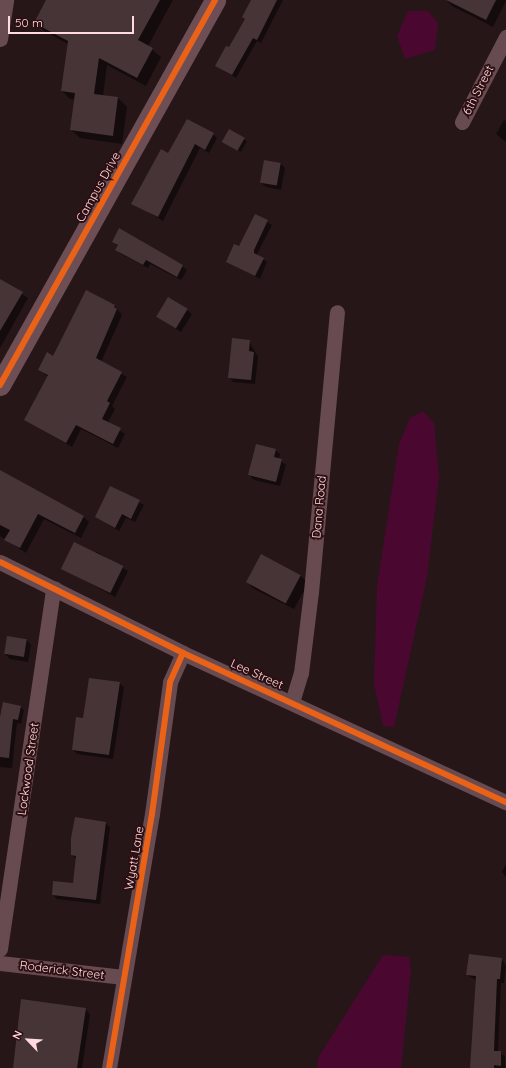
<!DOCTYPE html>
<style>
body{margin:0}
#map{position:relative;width:506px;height:1068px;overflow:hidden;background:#261618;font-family:Quicksand,sans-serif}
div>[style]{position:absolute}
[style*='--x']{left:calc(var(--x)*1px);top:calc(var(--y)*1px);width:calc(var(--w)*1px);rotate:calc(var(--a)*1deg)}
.water>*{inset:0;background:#4a0830}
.shadow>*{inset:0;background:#0007}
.building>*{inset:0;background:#473436;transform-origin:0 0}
.street>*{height:15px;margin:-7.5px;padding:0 7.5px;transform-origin:7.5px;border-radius:7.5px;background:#674b50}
.secondary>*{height:21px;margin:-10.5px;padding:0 10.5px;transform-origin:10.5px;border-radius:10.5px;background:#6d4e54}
.cycleway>*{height:6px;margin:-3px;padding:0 3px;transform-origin:3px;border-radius:3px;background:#ea6118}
span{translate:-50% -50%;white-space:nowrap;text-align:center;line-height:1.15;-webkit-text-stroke:4px #2d0f12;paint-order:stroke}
.street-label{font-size:12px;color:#ffdbe0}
.north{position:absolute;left:8px;top:1020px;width:40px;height:40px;-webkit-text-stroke:3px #2d0f12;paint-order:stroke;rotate:295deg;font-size:11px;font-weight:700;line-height:16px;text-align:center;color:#ffdbe0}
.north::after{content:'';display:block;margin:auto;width:14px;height:18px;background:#ffdbe0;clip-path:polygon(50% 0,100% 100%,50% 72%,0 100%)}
.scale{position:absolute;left:8px;top:16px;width:126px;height:18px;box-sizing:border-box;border:2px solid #ffdbe0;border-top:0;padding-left:5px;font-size:12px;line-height:14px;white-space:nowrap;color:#ffdbe0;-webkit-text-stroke:3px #2d0f12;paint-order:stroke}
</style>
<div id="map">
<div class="water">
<i style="clip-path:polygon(408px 11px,428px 11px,438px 23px,435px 50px,405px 59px,397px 36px)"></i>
<i style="clip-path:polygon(423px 411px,434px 423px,439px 477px,427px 577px,394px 727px,383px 726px,374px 684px,377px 586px,399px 444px,410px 418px)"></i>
<i style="clip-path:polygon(383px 955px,409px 957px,411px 970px,401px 1068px,317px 1068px,318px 1058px)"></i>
</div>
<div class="shadow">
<i style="clip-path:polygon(47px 0,173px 0,148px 46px,161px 57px,146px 86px,107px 65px,103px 96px,118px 98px,127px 107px,122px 144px,80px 138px,71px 130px,75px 100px,70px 99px,62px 91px,68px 44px,44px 31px,35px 22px)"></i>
<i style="clip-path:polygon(257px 0,283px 0,261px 43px,257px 41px,236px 78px,216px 66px,229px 49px)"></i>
<i style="clip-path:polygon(446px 0,506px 0,506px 1px,493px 27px,452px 6px)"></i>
<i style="clip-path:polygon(504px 120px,506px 121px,506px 142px,496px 134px)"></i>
<i style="clip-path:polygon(230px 131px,247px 141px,241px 152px,226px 144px)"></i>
<i style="clip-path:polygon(213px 134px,217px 138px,209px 153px,200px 148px,163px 221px,133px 203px,169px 155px)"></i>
<i style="clip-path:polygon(265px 161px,281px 164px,285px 168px,281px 190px,266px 187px,261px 183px)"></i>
<i style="clip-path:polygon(255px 215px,272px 225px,257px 254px,267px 262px,260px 279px,227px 261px,239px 247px)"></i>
<i style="clip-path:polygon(113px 241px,182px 266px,187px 270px,181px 280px,150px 264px,148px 268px,121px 254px,117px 250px,118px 246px)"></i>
<i style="clip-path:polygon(0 280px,28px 298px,0 348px)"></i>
<i style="clip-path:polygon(115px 306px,122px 315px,101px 362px,127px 377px,112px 406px,115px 409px,108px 422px,125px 434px,118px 448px,81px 429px,72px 447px,25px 420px,48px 377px,39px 369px)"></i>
<i style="clip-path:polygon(187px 310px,192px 314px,181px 332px,158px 317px)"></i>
<i style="clip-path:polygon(249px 341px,258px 357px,255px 384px,233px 382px,229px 377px)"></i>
<i style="clip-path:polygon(275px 450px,280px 454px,279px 460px,286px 465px,280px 486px,254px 480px,249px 475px)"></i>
<i style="clip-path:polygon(0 471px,83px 516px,89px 522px,81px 538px,44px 519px,26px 553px,0 536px)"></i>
<i style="clip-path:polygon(111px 487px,144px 505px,135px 522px,126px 518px,119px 531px,96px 517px)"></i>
<i style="clip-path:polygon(97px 552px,128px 571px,115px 597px,62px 568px)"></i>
<i style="clip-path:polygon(261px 556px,301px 576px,308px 583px,294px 609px,254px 589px,247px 582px)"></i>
<i style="clip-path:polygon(27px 640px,31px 645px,28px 662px,10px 659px,5px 654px)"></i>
<i style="clip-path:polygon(119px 683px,124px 687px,113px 759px,77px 754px,73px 750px)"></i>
<i style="clip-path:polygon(20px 707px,24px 710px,21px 724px,17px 723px,12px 768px,0 767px,0 722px)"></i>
<i style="clip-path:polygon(105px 823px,110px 827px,100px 904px,57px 899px,53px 895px,74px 884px,77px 860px,72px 855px)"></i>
<i style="clip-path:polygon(506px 864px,506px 877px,502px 872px)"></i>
<i style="clip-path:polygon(502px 959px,506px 966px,504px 983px,501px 983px,498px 1052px,505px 1056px,505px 1068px,471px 1068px,476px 980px,467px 975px)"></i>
<i style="clip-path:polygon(85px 1009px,90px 1014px,82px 1068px,13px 1068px)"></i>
</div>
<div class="building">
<i style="clip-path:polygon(46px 0,160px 0,138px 40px,153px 48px,137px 78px,99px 58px,94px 94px,118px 97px,113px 136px,70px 130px,75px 93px,61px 91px,68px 41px,34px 23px)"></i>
<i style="clip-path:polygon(251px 0,277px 0,257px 40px,253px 38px,232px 75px,215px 66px,226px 46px,229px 47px,245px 19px,242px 17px)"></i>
<i style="clip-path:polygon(446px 0,496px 0,486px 20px)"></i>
<i style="clip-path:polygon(187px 119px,214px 133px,205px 150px,195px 144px,158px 217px,131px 204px,161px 149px,168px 153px)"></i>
<i style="left:229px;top:129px;width:18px;height:15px;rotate:29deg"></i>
<i style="left:264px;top:160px;width:17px;height:23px;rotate:10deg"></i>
<i style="clip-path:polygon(255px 214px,268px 220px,254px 250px,254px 253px,264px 258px,255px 276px,226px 262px,234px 244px,239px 246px)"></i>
<i style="clip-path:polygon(119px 228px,183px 265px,177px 277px,146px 260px,143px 265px,115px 250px,118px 245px,112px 242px)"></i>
<i style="clip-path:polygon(0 279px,23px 292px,0 331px)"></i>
<i style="clip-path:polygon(86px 290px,115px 305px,114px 307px,117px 309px,96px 358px,122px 372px,107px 401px,110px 403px,102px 419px,121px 428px,113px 444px,76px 425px,66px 443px,24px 420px,48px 375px,38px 370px,47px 352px,53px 356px)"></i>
<i style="left:168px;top:297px;width:23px;height:23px;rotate:31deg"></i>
<i style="clip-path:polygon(232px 338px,250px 340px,249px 351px,254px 352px,251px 380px,228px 378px)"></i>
<i style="clip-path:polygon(256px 444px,276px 449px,274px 457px,282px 459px,276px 482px,248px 475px)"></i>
<i style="clip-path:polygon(0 470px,84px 516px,75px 533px,38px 514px,20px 548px,4px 540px,10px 530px,0 525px)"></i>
<i style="clip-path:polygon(110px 486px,140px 500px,131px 519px,122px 514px,115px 528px,95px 517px)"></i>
<i style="left:74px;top:542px;width:55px;height:30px;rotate:26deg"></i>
<i style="left:261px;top:554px;width:45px;height:32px;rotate:28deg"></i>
<i style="left:7px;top:636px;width:20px;height:18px;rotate:9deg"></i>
<i style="clip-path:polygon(89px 678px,120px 682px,109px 755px,72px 750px,76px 717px,83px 718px)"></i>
<i style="clip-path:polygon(3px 702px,21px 706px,18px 720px,13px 719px,9px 758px,0 757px,0 717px)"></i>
<i style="clip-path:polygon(75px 817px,106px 822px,96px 900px,52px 895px,53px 881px,73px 883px,76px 856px,71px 855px,71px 838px)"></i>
<i style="clip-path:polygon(469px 954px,502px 958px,500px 979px,497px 979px,494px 1051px,501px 1051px,501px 1066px,494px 1065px,494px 1068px,470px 1068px,476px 976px,466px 975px)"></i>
<i style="clip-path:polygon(21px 999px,86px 1008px,77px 1068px,13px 1068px)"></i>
</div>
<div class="street">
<i style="--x:0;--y:39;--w:39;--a:-81"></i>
<i style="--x:462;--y:122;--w:96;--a:-62.6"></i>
<i style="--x:0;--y:562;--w:204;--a:26.4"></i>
<i style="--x:183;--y:653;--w:356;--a:24.8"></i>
<i style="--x:292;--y:702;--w:30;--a:-73"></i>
<i style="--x:301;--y:673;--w:82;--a:-83"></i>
<i style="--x:311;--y:592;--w:281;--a:-84.7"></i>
<i style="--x:0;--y:949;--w:357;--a:-81.6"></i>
<i style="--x:52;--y:596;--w:8;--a:-67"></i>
<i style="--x:0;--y:963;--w:124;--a:6.5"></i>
<i style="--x:109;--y:1068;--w:258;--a:-80.4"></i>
<i style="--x:152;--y:814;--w:133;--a:-82.2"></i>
<i style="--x:170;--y:682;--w:32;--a:-66"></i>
</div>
<div class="secondary">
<i style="--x:0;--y:385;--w:441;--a:-60.8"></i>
</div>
<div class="cycleway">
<i style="--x:0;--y:385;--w:441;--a:-60.8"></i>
<i style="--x:0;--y:562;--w:204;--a:26.4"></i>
<i style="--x:183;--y:653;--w:356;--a:24.8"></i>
<i style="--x:109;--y:1068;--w:258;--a:-80.4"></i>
<i style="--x:152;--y:814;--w:133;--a:-82.2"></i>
<i style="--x:170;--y:682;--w:32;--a:-66"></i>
</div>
<div class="street-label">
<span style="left:478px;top:90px;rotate:-63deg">6th Street</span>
<span style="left:98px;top:187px;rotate:-61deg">Campus Drive</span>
<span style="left:319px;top:507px;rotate:-85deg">Dana Road</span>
<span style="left:257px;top:674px;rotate:24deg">Lee Street</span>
<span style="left:28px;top:769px;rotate:-82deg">Lockwood Street</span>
<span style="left:134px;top:858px;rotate:-80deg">Wyatt Lane</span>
<span style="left:62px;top:970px;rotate:7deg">Roderick Street</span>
</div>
<div class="north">N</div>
<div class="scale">50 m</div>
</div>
